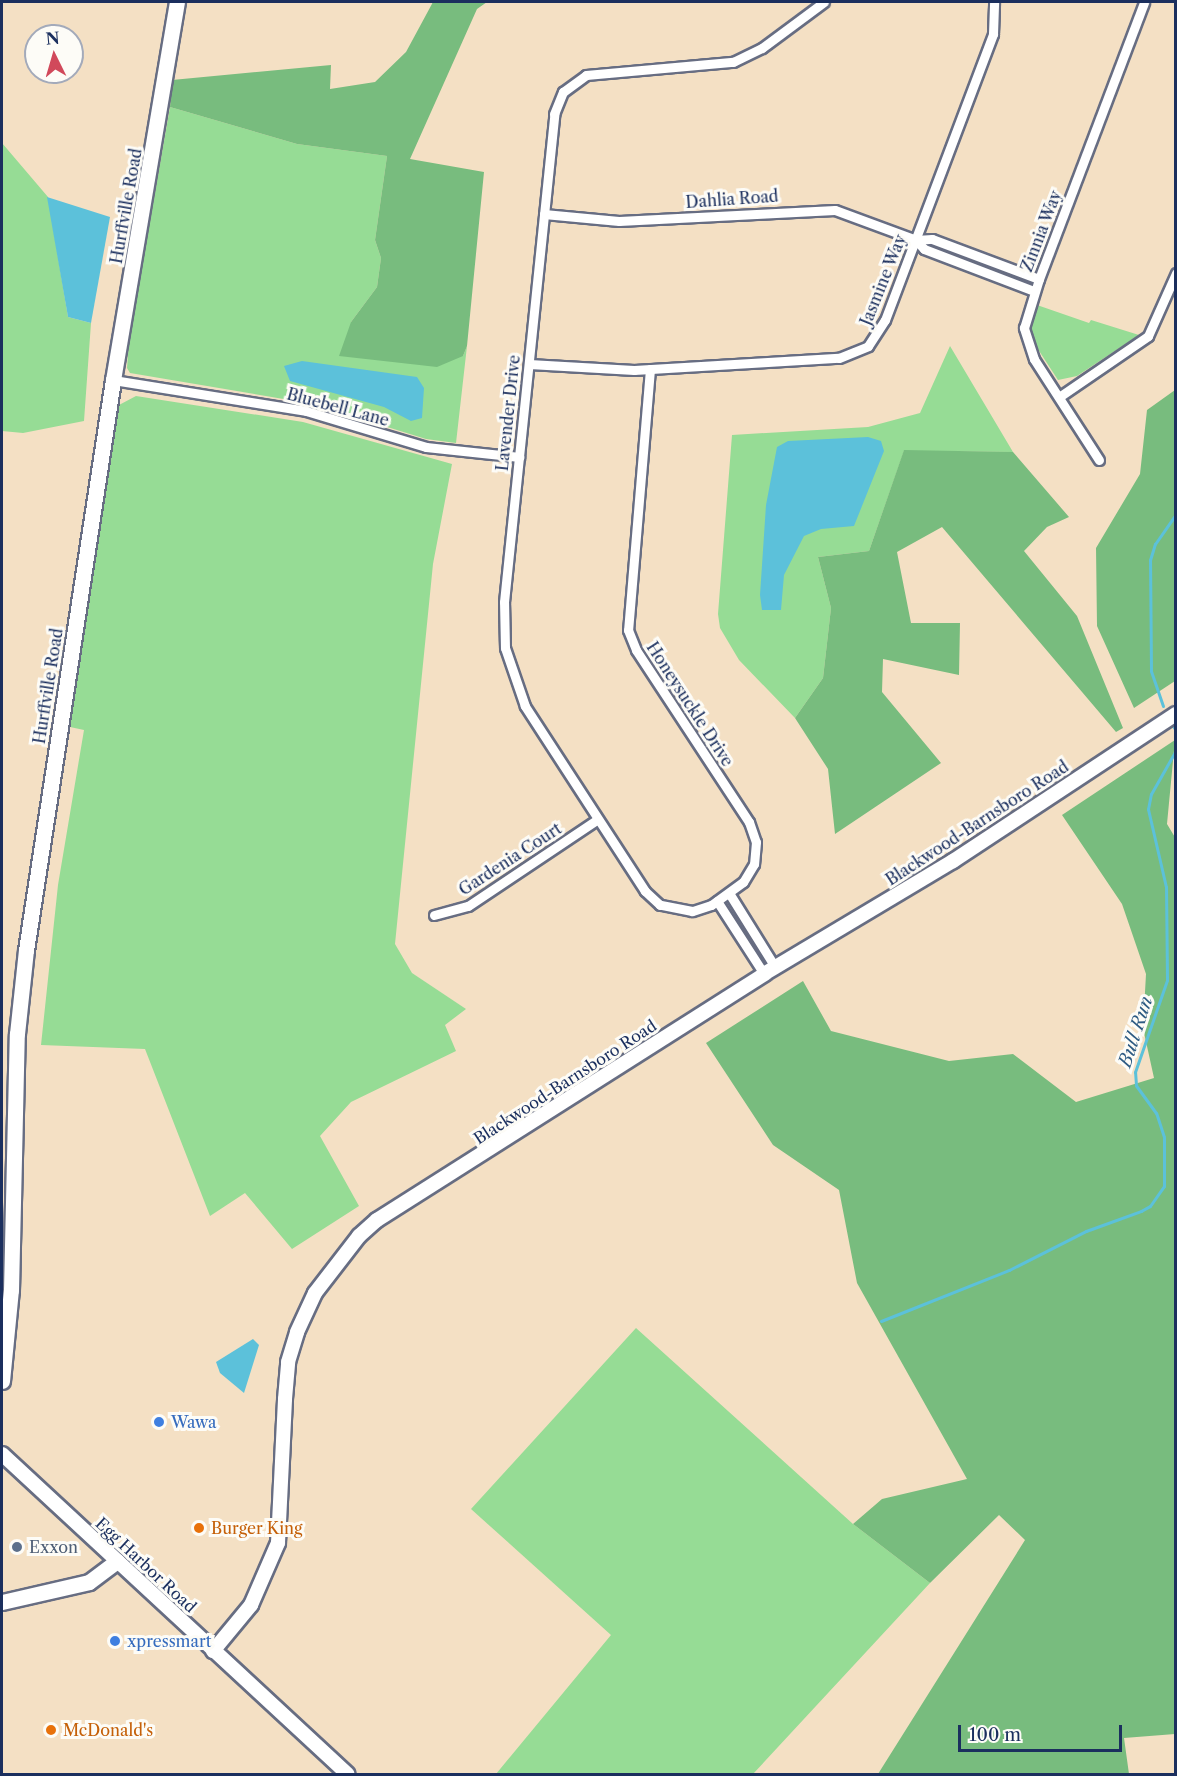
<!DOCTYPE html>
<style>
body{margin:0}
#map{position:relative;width:1177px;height:1776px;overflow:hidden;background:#f4e0c4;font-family:"Libre Caslon Text",serif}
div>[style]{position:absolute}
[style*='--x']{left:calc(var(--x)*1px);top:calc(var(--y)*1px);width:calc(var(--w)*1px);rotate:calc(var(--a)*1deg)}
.green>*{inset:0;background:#96dc95}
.forest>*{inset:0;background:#78bc7e}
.water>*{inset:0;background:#5cc1da}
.stream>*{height:3px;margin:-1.5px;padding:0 1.5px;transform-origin:1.5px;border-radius:1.5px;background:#5cc1da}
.roads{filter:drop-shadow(2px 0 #676d82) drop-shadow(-2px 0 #676d82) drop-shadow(0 2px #676d82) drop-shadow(0 -2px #676d82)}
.street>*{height:9px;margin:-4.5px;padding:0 4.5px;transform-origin:4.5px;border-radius:4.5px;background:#fff}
.secondary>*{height:14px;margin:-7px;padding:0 7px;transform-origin:7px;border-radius:7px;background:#fff}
.primary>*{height:15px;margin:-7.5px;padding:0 7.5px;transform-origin:7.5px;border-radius:7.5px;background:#fff}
.dots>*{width:16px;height:16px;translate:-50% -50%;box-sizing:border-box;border:3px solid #fdfcf7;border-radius:50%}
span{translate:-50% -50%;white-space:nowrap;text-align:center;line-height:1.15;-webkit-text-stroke:6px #fdfcf7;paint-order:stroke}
.street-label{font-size:16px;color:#1b2f5e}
.shop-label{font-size:16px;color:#366cbe}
.left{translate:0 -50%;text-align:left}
.food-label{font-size:16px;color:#c56008}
.service-label{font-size:16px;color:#4e5e75}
.water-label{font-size:18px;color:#2e5b83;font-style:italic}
.frame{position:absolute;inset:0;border:3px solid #1b2f5e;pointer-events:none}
.north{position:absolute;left:24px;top:24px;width:60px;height:60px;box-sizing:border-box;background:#fdfcf7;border:2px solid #a3aaba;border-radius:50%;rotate:355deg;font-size:16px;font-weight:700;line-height:24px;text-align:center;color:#1b2f5e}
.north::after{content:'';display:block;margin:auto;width:21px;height:27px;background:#d1495b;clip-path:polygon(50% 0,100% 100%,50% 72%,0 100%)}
.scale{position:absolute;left:958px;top:1725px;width:164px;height:27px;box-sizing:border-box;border:3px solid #1b2f5e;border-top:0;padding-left:8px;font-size:18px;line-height:21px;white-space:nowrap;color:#1b2f5e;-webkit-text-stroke:4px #fdfcf7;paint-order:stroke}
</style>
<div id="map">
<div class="green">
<i style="clip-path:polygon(170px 107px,297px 144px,387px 156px,375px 240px,381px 258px,377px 287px,351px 322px,463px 356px,467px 346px,456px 443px,426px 439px,313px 404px,130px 373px,127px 368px,129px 341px)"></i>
<i style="clip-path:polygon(2px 143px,48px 197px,68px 317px,91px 323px,84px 421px,23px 433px,2px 431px)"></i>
<i style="clip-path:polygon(1037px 305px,1089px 323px,1091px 320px,1139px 335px,1077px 376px,1058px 380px,1032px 340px,1031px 325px)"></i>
<i style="clip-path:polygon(950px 346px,1013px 452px,904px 451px,869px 551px,818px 557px,831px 608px,823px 678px,795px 718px,739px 660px,720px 628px,718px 614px,732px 435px,868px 427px,920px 413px)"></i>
<i style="clip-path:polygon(136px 396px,303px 422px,452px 464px,433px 564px,395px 944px,412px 973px,466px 1009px,445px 1025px,456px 1051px,351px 1102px,320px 1136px,359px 1206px,292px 1249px,245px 1193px,210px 1216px,145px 1049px,41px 1045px,58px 885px,84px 730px,70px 727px,119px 405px)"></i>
<i style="clip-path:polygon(636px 1328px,853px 1524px,930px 1583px,753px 1774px,496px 1774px,611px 1635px,471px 1509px)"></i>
</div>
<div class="forest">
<i style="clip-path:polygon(433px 2px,487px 2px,477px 9px,410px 159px,484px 172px,467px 346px,463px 356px,437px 367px,339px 356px,351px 322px,377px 287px,381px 258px,375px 240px,387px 156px,297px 144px,170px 107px,172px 80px,331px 65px,330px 89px,375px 82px,406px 52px)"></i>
<i style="clip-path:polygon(1175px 390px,1175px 681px,1134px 708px,1097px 626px,1096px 548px,1140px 474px,1147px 410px)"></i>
<i style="clip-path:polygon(904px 450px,1013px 452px,1069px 517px,1047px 527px,1024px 551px,1077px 616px,1123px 728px,1116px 732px,942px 527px,897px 552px,911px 623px,960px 623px,959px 675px,883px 659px,882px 692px,941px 763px,835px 834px,828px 769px,795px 718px,823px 678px,831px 608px,818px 557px,869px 551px)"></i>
<i style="clip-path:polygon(1175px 740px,1167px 824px,1176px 839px,1175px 1734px,1124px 1738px,1129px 1774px,878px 1774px,1025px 1540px,999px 1515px,930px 1583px,853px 1524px,882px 1499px,967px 1479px,857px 1283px,839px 1190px,773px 1145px,706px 1043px,803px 981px,831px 1031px,949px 1061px,1013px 1054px,1076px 1102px,1154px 1078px,1143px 1028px,1146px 974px,1122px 904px,1062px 815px)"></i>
</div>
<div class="water">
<i style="clip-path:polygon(47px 197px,110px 217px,91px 323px,68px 317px)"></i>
<i style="clip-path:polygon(302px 361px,417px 377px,424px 388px,422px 418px,411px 421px,384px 407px,290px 381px,284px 366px)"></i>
<i style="clip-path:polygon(868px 437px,881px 441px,884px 451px,854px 526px,821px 529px,804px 536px,784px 575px,781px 610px,762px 610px,760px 595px,766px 505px,777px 447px,788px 441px)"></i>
<i style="clip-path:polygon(253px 1339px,259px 1345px,244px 1393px,220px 1373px,216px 1362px)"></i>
</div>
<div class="stream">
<i style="--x:1163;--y:706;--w:37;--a:-109"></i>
<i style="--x:1151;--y:671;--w:111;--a:-90.5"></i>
<i style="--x:1150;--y:560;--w:17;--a:-73"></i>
<i style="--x:1155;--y:544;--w:37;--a:-55"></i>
<i style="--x:1173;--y:726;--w:5;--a:53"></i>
<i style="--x:881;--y:1321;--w:138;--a:-21.7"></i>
<i style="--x:1009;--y:1270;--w:86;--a:-26.9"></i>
<i style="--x:1086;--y:1231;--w:59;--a:-20"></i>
<i style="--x:1141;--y:1211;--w:10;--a:-29"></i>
<i style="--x:1150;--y:1206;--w:24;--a:-55"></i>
<i style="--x:1164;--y:1186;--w:49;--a:-90"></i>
<i style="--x:1164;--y:1137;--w:25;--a:-108"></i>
<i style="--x:1156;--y:1113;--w:34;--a:-126"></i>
<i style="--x:1136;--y:1085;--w:13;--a:-94"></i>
<i style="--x:1135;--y:1072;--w:97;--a:-70.8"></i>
<i style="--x:1167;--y:980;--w:93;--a:-90.6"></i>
<i style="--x:1166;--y:887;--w:80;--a:-103"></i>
<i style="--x:1148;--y:809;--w:15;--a:-79"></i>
<i style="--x:1151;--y:794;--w:51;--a:-60.4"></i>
</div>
<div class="roads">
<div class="street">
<i style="--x:544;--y:214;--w:75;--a:5.3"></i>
<i style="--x:619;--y:221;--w:216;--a:-2.9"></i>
<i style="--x:835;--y:210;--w:86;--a:20.3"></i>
<i style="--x:916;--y:240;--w:12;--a:48"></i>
<i style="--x:924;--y:249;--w:118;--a:20.9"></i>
<i style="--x:916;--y:240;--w:16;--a:-4"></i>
<i style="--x:932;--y:239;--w:114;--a:20.5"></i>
<i style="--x:529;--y:364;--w:105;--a:3.3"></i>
<i style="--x:634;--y:370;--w:205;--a:-3.4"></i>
<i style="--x:839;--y:358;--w:31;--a:-22"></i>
<i style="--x:868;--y:346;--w:31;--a:-57"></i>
<i style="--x:885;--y:320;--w:306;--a:-69.3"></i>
<i style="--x:993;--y:34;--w:32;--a:-88"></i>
<i style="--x:650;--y:369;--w:262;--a:94.8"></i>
<i style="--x:628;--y:630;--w:22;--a:68"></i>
<i style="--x:636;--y:650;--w:206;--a:56.7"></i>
<i style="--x:749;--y:822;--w:21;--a:71"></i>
<i style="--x:756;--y:842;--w:22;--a:95"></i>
<i style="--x:754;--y:864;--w:21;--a:121"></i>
<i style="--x:743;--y:882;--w:39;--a:144"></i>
<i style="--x:711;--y:905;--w:20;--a:162"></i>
<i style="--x:692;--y:911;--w:33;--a:-169"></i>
<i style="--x:660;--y:905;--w:21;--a:-137"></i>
<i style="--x:645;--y:891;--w:221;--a:-123"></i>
<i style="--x:525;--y:706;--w:61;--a:-109"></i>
<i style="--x:505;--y:648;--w:46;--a:-91.2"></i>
<i style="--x:504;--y:602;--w:491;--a:-84.1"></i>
<i style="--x:554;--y:114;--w:24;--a:-68"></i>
<i style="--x:563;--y:92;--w:29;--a:-36"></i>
<i style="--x:586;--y:75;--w:148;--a:-5.1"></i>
<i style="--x:733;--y:62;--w:32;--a:-26"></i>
<i style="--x:762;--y:48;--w:77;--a:-36.6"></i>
<i style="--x:113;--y:380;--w:195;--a:9.1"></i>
<i style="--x:306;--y:411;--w:125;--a:16.7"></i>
<i style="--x:426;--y:447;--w:94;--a:6.1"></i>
<i style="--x:1059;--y:397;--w:108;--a:-34.4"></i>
<i style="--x:1148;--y:336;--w:69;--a:-66"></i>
<i style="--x:1099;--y:460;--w:120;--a:-122.8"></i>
<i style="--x:1034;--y:359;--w:33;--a:-108"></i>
<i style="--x:1024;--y:328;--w:51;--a:-73"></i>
<i style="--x:1039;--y:279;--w:296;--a:-69.2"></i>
<i style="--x:729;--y:893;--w:87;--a:58.1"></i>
<i style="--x:717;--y:901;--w:87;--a:57.2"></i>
<i style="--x:434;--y:915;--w:35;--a:-15"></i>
<i style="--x:468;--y:906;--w:156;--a:-33.8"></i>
</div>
<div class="secondary">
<i style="--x:2;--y:1454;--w:471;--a:42.8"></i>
<i style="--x:213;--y:1651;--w:60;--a:-50.4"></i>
<i style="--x:251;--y:1605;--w:68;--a:-66.5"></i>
<i style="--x:278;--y:1543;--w:144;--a:-87.2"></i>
<i style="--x:285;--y:1399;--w:37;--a:-85"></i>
<i style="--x:288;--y:1362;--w:31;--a:-73"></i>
<i style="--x:297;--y:1332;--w:43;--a:-65.2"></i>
<i style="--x:315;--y:1293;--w:72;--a:-52.3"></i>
<i style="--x:359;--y:1236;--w:24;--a:-42"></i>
<i style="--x:377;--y:1220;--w:459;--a:-32.4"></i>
<i style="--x:764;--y:974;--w:220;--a:-30.9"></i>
<i style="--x:953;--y:861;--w:267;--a:-33.4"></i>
</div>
<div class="primary">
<i style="--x:2;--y:1381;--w:91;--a:-84.4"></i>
<i style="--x:11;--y:1290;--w:256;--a:-88.7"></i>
<i style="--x:17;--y:1034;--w:84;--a:-83.9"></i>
<i style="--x:26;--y:950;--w:577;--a:-81.32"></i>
<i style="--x:113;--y:380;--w:383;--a:-80.4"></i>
<i style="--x:2;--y:1602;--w:89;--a:-12.9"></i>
<i style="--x:89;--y:1582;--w:35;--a:-37"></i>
</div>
</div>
<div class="dots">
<i style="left:159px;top:1422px;background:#3f7fe0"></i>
<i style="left:199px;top:1528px;background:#e8710a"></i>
<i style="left:17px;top:1547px;background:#5c6f8a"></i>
<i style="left:115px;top:1641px;background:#3f7fe0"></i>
<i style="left:51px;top:1730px;background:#e8710a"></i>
</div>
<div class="street-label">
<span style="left:732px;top:199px;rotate:-4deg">Dahlia Road</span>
<span style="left:126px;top:206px;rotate:-80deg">Hurffville Road</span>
<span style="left:1041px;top:231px;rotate:-69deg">Zinnia Way</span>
<span style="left:883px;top:280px;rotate:-68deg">Jasmine Way</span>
<span style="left:338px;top:407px;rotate:15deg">Bluebell Lane</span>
<span style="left:508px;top:413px;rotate:-84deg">Lavender Drive</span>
<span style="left:48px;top:686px;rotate:-81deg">Hurffville Road</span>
<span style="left:690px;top:704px;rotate:57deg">Honeysuckle Drive</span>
<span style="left:977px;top:823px;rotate:-33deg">Blackwood-Barnsboro Road</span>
<span style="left:510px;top:859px;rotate:-33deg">Gardenia Court</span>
<span style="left:565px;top:1082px;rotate:-33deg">Blackwood-Barnsboro Road</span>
<span style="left:146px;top:1565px;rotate:43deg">Egg Harbor Road</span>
</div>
<div class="shop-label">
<span class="left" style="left:171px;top:1422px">Wawa</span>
<span class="left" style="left:127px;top:1641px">xpressmart</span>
</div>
<div class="food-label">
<span class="left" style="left:211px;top:1528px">Burger King</span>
<span class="left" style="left:63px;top:1730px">McDonald's</span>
</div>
<div class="service-label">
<span class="left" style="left:29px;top:1547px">Exxon</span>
</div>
<div class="water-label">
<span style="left:1136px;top:1032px;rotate:-72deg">Bull Run</span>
</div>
<div class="frame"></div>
<div class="north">N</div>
<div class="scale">100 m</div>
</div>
